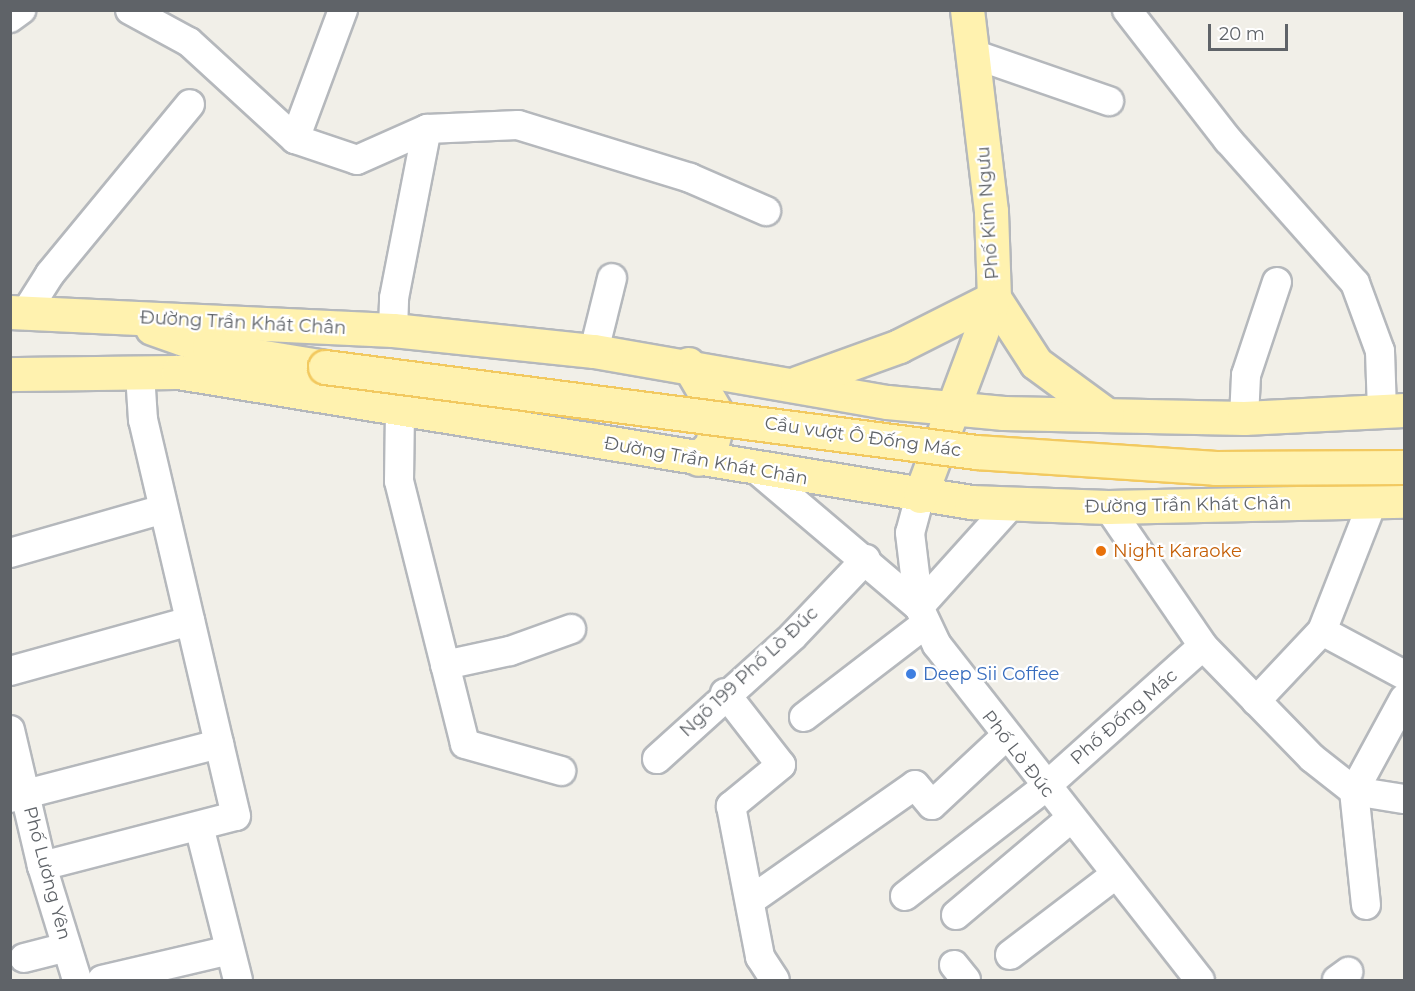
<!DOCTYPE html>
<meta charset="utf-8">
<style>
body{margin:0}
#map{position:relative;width:1415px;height:991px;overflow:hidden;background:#f1efe8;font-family:Montserrat,sans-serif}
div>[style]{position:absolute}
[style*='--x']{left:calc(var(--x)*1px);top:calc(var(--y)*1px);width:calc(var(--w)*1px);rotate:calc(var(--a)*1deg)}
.roads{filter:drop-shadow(2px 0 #b5b8bc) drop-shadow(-2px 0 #b5b8bc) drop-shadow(0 2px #b5b8bc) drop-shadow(0 -2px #b5b8bc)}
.minor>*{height:28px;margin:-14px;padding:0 14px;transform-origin:14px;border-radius:14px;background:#fff}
.major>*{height:33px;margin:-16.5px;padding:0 16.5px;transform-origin:16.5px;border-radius:16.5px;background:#fff2af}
.bridges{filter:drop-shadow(2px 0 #f2c960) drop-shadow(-2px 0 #f2c960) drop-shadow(0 2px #f2c960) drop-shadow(0 -2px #f2c960)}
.major-bridge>*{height:33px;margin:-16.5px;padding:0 16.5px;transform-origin:16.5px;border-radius:16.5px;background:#fff2af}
.dots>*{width:16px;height:16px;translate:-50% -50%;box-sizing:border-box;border:3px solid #fff;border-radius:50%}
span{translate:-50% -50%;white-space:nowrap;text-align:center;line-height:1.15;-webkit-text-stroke:4.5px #fff;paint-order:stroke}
.street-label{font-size:18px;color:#5f6368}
.food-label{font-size:18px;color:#c56008}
.left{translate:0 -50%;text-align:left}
.shop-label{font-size:18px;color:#366cbe}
.frame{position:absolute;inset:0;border:12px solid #5f6368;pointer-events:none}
.scale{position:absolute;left:1208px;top:24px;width:80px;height:27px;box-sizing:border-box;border:3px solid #5f6368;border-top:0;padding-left:8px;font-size:18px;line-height:21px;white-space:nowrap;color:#5f6368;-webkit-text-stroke:4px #fff;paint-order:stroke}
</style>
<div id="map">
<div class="roads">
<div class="minor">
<i style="--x:130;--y:10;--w:67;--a:28.5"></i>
<i style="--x:189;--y:42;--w:144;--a:42.5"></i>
<i style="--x:295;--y:139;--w:65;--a:18.7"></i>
<i style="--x:357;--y:160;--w:77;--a:-23.9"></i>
<i style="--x:427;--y:129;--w:91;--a:-2.5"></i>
<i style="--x:518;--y:125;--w:180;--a:17.1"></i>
<i style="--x:690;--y:178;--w:83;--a:23.5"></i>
<i style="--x:1127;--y:10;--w:165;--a:52.2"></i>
<i style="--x:1228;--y:140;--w:191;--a:48.4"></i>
<i style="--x:1355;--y:283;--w:72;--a:69.8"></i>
<i style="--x:1380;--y:351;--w:60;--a:88.1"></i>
<i style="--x:10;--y:18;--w:14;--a:-36"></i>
<i style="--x:973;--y:54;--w:144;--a:19.1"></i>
<i style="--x:295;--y:139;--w:138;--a:-69.6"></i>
<i style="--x:26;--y:312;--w:45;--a:-57.7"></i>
<i style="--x:50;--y:274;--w:220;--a:-50.5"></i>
<i style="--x:393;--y:330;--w:32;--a:-88"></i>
<i style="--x:394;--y:298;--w:172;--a:-79"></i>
<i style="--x:594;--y:351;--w:75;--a:-76.1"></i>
<i style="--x:400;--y:410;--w:71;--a:90.8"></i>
<i style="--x:399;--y:481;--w:271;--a:75.9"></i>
<i style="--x:465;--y:744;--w:100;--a:15.7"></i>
<i style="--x:1244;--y:418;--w:43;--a:-87.3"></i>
<i style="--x:1246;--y:375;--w:98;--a:-71.6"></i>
<i style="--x:756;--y:469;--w:214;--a:40.3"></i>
<i style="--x:920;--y:496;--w:38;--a:105"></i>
<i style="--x:910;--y:533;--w:75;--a:83.1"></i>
<i style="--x:919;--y:607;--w:42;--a:64.7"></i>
<i style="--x:937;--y:645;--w:426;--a:51.9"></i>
<i style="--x:1108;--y:507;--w:168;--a:55.6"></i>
<i style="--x:1203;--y:646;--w:156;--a:45.8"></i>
<i style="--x:1312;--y:758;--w:53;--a:38.2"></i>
<i style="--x:1354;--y:791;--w:51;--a:9.1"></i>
<i style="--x:10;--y:553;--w:159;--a:-16"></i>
<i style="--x:919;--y:607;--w:137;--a:-48"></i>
<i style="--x:1322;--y:631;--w:93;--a:28.2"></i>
<i style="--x:445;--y:665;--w:66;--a:-12.2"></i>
<i style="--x:510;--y:651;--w:65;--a:-19.8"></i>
<i style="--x:10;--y:671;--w:187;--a:-15.5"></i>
<i style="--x:725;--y:693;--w:91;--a:52.1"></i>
<i style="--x:781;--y:765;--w:65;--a:140.6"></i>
<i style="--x:731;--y:806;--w:154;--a:79.1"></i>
<i style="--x:760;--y:957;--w:27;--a:57"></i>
<i style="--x:1256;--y:701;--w:96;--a:-46.7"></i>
<i style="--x:1322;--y:631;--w:140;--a:-68.6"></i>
<i style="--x:804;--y:717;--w:153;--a:-37.5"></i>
<i style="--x:10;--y:730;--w:140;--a:76.8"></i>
<i style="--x:42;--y:866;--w:119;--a:72.9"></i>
<i style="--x:657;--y:759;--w:183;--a:-42.1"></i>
<i style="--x:793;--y:636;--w:106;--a:-46.5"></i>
<i style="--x:10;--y:798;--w:216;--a:-14.5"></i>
<i style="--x:199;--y:826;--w:159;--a:75.8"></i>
<i style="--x:42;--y:866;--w:200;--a:-14.5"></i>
<i style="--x:236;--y:816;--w:407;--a:-103.2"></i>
<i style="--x:143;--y:420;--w:47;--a:-93.7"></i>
<i style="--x:905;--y:896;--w:176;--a:-37.8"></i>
<i style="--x:1044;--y:788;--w:213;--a:-41.8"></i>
<i style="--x:751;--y:900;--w:200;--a:-35"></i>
<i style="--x:915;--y:785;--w:26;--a:50"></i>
<i style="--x:932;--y:805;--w:100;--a:-43"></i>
<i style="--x:1366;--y:905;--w:115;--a:-96"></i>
<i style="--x:1354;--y:791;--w:105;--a:-61.5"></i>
<i style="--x:956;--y:915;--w:149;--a:-40.1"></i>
<i style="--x:1010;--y:955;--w:132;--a:-37.3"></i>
<i style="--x:24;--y:958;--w:44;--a:-14.3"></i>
<i style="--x:954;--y:965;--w:19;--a:51"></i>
<i style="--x:102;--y:980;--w:131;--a:-13.2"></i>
<i style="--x:1337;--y:980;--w:14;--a:-36"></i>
</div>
<div class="major">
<i style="--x:10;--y:312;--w:383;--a:2.7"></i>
<i style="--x:393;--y:330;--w:202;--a:6"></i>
<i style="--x:594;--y:351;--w:297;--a:9.9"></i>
<i style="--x:887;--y:402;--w:117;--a:5.4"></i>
<i style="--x:1003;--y:413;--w:241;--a:1.2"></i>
<i style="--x:1244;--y:418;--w:160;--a:-2.9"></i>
<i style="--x:152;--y:328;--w:60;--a:19.3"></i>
<i style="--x:209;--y:348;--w:118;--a:9.3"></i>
<i style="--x:688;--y:364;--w:61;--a:59.7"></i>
<i style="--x:719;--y:417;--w:30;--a:105"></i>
<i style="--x:711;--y:446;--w:18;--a:135"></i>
<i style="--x:10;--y:374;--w:168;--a:-0.7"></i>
<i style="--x:178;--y:372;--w:804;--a:9.31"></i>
<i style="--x:971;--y:502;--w:137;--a:2.1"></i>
<i style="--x:1108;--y:507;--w:296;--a:-1.2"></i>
<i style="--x:797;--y:383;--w:109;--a:-19.9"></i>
<i style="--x:899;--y:346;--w:106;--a:-26.8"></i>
<i style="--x:994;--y:298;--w:77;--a:57.1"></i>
<i style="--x:1036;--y:363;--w:88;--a:36.2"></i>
<i style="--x:920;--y:496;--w:211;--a:-69.5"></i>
<i style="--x:994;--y:298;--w:87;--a:-92"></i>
<i style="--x:991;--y:211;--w:202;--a:-96.8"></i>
</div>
</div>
<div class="bridges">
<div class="major-bridge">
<i style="--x:325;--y:367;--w:657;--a:7.44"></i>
<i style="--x:976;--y:452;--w:240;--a:3.8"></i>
<i style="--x:1215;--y:468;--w:189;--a:-0.3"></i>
</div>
</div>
<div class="dots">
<i style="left:1101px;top:551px;background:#e8710a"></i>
<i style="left:911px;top:674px;background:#3f7fe0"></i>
</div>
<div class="street-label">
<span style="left:988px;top:213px;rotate:-94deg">Phố Kim Ngưu</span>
<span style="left:243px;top:323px;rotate:3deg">Đường Trần Khát Chân</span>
<span style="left:863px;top:437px;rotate:8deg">Cầu vượt Ô Đống Mác</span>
<span style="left:706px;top:461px;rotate:10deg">Đường Trần Khát Chân</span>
<span style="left:1188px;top:505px;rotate:-1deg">Đường Trần Khát Chân</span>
<span style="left:749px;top:672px;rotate:-43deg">Ngõ 199 Phố Lò Đúc</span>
<span style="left:1124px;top:717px;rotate:-41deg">Phố Đống Mác</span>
<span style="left:1018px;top:754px;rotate:52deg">Phố Lò Đúc</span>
<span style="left:47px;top:873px;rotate:75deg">Phố Lương Yên</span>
</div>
<div class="food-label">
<span class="left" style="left:1113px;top:551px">Night Karaoke</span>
</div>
<div class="shop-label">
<span class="left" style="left:923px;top:674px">Deep Sii Coffee</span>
</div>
<div class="frame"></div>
<div class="scale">20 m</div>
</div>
